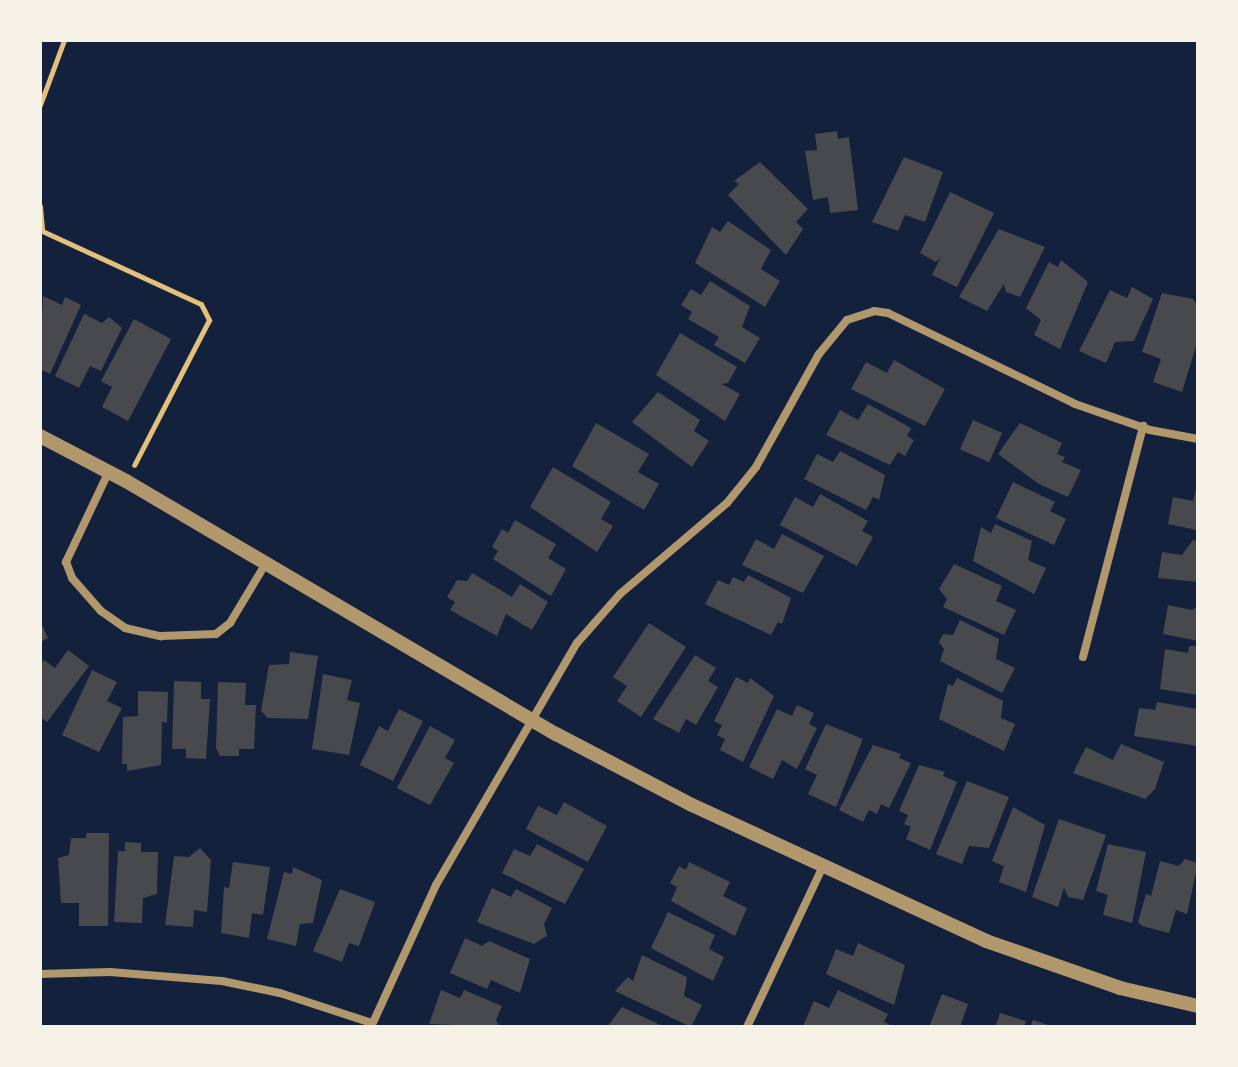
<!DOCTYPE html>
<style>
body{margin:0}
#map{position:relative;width:1238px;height:1067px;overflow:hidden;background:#14213d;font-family:"PT Sans Narrow",sans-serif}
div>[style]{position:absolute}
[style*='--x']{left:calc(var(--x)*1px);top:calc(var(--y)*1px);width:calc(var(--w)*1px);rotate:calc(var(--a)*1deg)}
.building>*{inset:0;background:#48494c;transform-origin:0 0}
.path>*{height:5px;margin:-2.5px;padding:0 2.5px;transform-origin:2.5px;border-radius:2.5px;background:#e5c07b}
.minor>*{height:8px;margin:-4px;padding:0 4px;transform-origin:4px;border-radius:4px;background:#b1986c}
.tertiary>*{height:14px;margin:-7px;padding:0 7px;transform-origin:7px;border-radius:7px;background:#b1986c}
span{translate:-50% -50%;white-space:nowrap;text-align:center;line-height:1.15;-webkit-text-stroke:8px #f6f1e7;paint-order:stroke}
.frame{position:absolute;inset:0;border:42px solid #f6f1e7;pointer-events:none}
</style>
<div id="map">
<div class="building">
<i style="clip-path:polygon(837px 131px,838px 139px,849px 137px,858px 210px,830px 213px,828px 197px,813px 200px,805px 151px,817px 150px,815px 134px)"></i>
<i style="clip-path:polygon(904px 157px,943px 172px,925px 222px,905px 215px,898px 231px,872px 222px)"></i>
<i style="clip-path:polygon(760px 162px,808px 209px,796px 222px,803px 229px,786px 255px,728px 195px,739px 184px,734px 181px)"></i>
<i style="clip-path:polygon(950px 192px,994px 213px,957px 287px,932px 275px,941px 257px,936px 262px,920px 253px)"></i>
<i style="clip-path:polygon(728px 221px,771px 250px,761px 269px,780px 281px,765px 307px,695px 263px,712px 227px,720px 232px)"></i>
<i style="clip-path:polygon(999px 229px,1045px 247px,1020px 297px,1006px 292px,1004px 284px,987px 311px,959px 297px)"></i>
<i style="clip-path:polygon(1061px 260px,1088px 282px,1060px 349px,1034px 335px,1041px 320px,1026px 308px,1049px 262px,1058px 267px)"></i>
<i style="clip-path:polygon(710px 281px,750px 306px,742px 327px,760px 338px,745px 363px,714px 345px,719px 337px,688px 319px,692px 312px,681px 305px,691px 289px,701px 295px)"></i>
<i style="clip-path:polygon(1132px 287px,1153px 299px,1134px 341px,1115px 342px,1106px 363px,1079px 351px,1110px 290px,1127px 298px)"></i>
<i style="clip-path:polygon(1162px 293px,1193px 299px,1198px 306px,1198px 340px,1182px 392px,1153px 382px,1161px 359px,1142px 352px)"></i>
<i style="clip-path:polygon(43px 296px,62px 305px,65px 297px,81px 305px,50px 374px,40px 369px)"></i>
<i style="clip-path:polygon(84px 314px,102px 323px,109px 317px,122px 328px,101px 371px,90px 366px,79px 388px,55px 376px)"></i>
<i style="clip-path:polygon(134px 319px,171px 339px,128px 421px,102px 407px,112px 387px,101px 381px)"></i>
<i style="clip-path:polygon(680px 333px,737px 367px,728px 383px,722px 384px,740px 394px,725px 421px,656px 375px)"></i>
<i style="clip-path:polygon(894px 360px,945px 389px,925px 426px,851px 389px,866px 362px,887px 373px)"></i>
<i style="clip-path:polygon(658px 392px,700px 420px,694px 431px,709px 441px,692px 467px,632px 422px)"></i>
<i style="clip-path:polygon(868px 404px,911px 428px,907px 436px,914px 440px,905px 456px,898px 452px,890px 465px,826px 435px,840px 410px,858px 420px)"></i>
<i style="left:973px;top:420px;width:32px;height:32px;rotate:24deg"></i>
<i style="clip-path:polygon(596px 423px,649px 454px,638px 472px,659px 484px,644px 510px,572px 466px)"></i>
<i style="clip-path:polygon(1020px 423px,1062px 443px,1057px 454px,1065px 457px,1062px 462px,1081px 470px,1068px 497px,1039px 484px,998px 454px)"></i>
<i style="clip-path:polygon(840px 451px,885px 475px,879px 500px,873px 497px,866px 510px,804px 479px,817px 454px,833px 462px)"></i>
<i style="clip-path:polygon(553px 467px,611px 502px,601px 519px,613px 526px,597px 552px,530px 507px)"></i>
<i style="clip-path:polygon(1198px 481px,1197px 530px,1168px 524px,1173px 497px,1193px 501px)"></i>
<i style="clip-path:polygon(1013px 482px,1055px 502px,1050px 511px,1066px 519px,1054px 545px,996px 518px)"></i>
<i style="clip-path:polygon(820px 494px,868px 521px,862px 531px,873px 537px,857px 566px,780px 525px,795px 497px,813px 507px)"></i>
<i style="clip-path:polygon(515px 520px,556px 544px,548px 558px,566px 569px,551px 596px,493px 559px,498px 551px,492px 547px,502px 529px,508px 533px)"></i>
<i style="clip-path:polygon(995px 524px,1032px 541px,1028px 560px,1046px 568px,1034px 594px,973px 561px,981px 527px,991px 533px)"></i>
<i style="clip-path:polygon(782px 534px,824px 556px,803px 593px,742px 565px,756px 539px,774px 549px)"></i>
<i style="clip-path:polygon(1193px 540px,1198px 541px,1198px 582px,1158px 578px,1162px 552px,1182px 555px)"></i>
<i style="clip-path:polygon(954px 564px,1002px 586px,996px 601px,1016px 610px,1004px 635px,943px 607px,947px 599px,939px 589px)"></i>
<i style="clip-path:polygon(472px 573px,512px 597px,520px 584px,548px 602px,532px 630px,506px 614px,497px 636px,450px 610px,455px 602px,447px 597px,457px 580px,467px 581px)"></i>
<i style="clip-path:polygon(748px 575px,791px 598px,782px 624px,778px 622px,771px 635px,705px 604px,718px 580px,729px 585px,733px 577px,744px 582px)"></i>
<i style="clip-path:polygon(1168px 605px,1192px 610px,1198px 606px,1198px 641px,1163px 634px)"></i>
<i style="clip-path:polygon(960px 620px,999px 639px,996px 659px,1015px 668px,1002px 693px,940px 661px,944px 649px,939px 642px,943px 634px,953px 635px)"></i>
<i style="clip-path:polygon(40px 621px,48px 638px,40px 642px)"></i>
<i style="clip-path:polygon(649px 623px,686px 647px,641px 717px,617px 701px,627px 686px,613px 677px)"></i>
<i style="clip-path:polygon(1189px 646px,1198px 646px,1198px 695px,1160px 689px,1165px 649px,1188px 653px)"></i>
<i style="clip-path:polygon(68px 650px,89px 666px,47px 722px,40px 717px,40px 666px,44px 660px,55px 668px)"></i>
<i style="clip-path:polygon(290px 652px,318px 656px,308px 719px,268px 718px,261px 711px,269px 665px,289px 664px)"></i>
<i style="clip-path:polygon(695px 655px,716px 668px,708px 681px,718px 687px,696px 725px,686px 719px,679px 733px,653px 719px)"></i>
<i style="clip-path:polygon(92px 670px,117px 682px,107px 701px,122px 708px,99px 752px,62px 735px)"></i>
<i style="clip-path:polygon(323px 674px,352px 680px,347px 700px,360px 703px,349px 755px,312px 749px)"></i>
<i style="clip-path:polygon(736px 677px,748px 683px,750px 678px,774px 696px,743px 762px,720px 750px,725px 739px,717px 735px,722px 725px,714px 721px)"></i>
<i style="clip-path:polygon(957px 678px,1003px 701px,1001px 718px,1015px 724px,1004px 751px,939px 719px,948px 684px,953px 686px)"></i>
<i style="clip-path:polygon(174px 681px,201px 682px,201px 699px,210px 699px,206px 759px,186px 758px,186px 749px,172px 749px)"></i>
<i style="clip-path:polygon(218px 682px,246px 683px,245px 705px,256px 705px,254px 749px,239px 749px,239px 756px,220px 756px,216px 748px)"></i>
<i style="clip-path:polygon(138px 691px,168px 692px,167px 723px,162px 722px,161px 765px,127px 771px,127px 764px,122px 764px,123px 717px,138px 716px)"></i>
<i style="clip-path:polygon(1157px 702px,1198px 709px,1198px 746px,1134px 736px,1139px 708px,1155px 710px)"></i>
<i style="clip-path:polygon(797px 705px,814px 713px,809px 724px,817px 728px,797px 769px,782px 760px,773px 779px,749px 767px,777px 709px,792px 716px)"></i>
<i style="clip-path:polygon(399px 709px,423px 721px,393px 781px,360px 765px,379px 726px,388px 731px)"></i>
<i style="clip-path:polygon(826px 724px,863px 739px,836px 807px,808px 794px,817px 775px,805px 769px)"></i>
<i style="clip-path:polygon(430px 726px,455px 740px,445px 758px,454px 763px,430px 805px,397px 788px)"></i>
<i style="clip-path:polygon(1121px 744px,1164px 762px,1155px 789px,1145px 799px,1073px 773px,1086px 747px,1113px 760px)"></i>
<i style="clip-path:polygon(873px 745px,901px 754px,899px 758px,911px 763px,889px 808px,881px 804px,877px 814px,869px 810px,863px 822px,839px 810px)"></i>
<i style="clip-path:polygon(919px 765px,945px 772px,943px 776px,957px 782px,930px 850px,906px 839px,911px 827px,904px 824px,908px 815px,899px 811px)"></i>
<i style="clip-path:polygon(967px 781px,1009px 797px,989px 848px,969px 846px,962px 864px,936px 854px)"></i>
<i style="clip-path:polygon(564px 802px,607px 826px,588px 862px,526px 829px,538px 806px,557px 815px)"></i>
<i style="clip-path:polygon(1013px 807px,1045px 825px,1026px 892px,999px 882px,1004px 866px,992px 861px)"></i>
<i style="clip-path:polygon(1059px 819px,1106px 835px,1083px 900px,1068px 897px,1064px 888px,1058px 907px,1032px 897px)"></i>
<i style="clip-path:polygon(86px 833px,109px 833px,108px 926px,79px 926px,79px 903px,61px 903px,58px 858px,69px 855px,71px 838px,86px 838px)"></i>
<i style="clip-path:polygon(125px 842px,141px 843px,141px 852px,158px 852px,157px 894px,143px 898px,142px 923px,114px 922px,118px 851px,125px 851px)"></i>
<i style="clip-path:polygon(537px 844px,584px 869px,565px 904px,502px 873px,514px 849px,530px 856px)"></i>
<i style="clip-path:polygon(1108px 844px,1146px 852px,1132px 923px,1103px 915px,1108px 895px,1096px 891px)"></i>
<i style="clip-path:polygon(200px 848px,211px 860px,207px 912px,194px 910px,193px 927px,165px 925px,174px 856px,189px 857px)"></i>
<i style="clip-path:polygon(1185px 859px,1198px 863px,1187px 914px,1176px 910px,1169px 933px,1142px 926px,1138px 922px,1146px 894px,1151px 896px,1160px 861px,1179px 866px)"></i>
<i style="clip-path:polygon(233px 862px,270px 867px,263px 915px,252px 913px,249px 938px,221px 933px,224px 887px,229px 888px)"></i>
<i style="clip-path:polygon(689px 862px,730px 882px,723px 896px,747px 908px,735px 936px,671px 901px,677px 887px,670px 883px,679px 866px,686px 870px)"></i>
<i style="clip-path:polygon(293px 867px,322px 880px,313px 923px,300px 924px,296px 946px,267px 939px,284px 872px,292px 874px)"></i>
<i style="clip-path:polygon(492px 888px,511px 897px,516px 889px,552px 908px,544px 924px,547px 936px,534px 944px,477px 922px)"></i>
<i style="clip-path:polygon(340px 889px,375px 902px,359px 946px,349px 943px,342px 962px,313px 951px)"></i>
<i style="clip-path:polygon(668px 912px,715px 935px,709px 949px,724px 957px,713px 981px,651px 948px)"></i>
<i style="clip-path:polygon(465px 938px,482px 946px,489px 941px,530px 959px,520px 993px,491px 980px,487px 989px,450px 973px)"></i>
<i style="clip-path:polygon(858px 943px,905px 965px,894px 1005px,826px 974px,836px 949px,853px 956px)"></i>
<i style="clip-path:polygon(642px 955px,687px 977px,684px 996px,702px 1005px,691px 1027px,615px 991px,628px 977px,633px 981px)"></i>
<i style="clip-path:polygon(441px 990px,460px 998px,464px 990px,502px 1006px,496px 1020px,500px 1027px,429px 1024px)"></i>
<i style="clip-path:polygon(838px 990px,888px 1014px,884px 1022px,895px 1027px,803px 1026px,814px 1001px,829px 1008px)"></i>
<i style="clip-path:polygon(942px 994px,968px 1004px,961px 1024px,967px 1027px,929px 1027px)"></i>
<i style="clip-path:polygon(622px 1007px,665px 1027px,607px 1027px)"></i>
<i style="clip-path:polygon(1000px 1013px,1026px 1021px,1024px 1027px,995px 1027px)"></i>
<i style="clip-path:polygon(1033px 1020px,1051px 1026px,1051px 1027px,1030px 1027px)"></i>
</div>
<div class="path">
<i style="--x:40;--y:105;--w:69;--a:-69.7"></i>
<i style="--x:40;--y:206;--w:24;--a:85"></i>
<i style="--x:40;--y:230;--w:177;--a:24.7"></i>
<i style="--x:201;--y:304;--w:18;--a:63"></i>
<i style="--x:209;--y:320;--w:163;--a:117.3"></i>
</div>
<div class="minor">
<i style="--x:109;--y:471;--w:101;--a:115.3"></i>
<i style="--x:66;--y:562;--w:17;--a:69"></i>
<i style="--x:72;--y:578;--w:44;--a:48.7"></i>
<i style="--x:101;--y:611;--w:29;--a:35"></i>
<i style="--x:125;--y:628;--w:37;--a:13"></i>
<i style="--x:161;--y:636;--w:55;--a:-2.1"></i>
<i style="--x:216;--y:634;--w:18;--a:-38"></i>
<i style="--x:230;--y:623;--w:70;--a:-59"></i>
<i style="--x:1083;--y:657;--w:239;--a:-75.4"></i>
<i style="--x:40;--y:974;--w:70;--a:-1.6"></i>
<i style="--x:110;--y:972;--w:112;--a:4.6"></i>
<i style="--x:222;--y:981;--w:59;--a:11.7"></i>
<i style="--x:280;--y:993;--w:97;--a:18.1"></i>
<i style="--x:371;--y:1027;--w:156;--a:-65.4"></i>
<i style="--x:436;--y:885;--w:280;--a:-59.8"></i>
<i style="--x:577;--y:643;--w:65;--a:-48.7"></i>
<i style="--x:620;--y:594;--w:140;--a:-40.4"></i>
<i style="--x:727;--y:503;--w:46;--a:-51.1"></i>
<i style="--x:756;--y:467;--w:129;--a:-60.9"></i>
<i style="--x:819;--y:354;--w:44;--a:-50.5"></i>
<i style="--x:847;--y:320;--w:28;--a:-18"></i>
<i style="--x:874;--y:311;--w:14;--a:8"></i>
<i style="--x:888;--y:313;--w:208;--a:25.9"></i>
<i style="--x:1075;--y:404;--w:79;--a:19.1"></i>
<i style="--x:1150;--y:430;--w:49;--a:10.6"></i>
<i style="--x:747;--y:1027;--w:176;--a:-64.7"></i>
</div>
<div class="tertiary">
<i style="--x:40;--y:436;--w:97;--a:27.6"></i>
<i style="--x:126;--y:481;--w:499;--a:30.5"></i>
<i style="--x:556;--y:734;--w:153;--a:27.6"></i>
<i style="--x:692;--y:805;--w:324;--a:24.8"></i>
<i style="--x:986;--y:941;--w:142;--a:19.3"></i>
<i style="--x:1120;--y:988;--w:80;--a:13"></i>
</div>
<div class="frame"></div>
</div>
